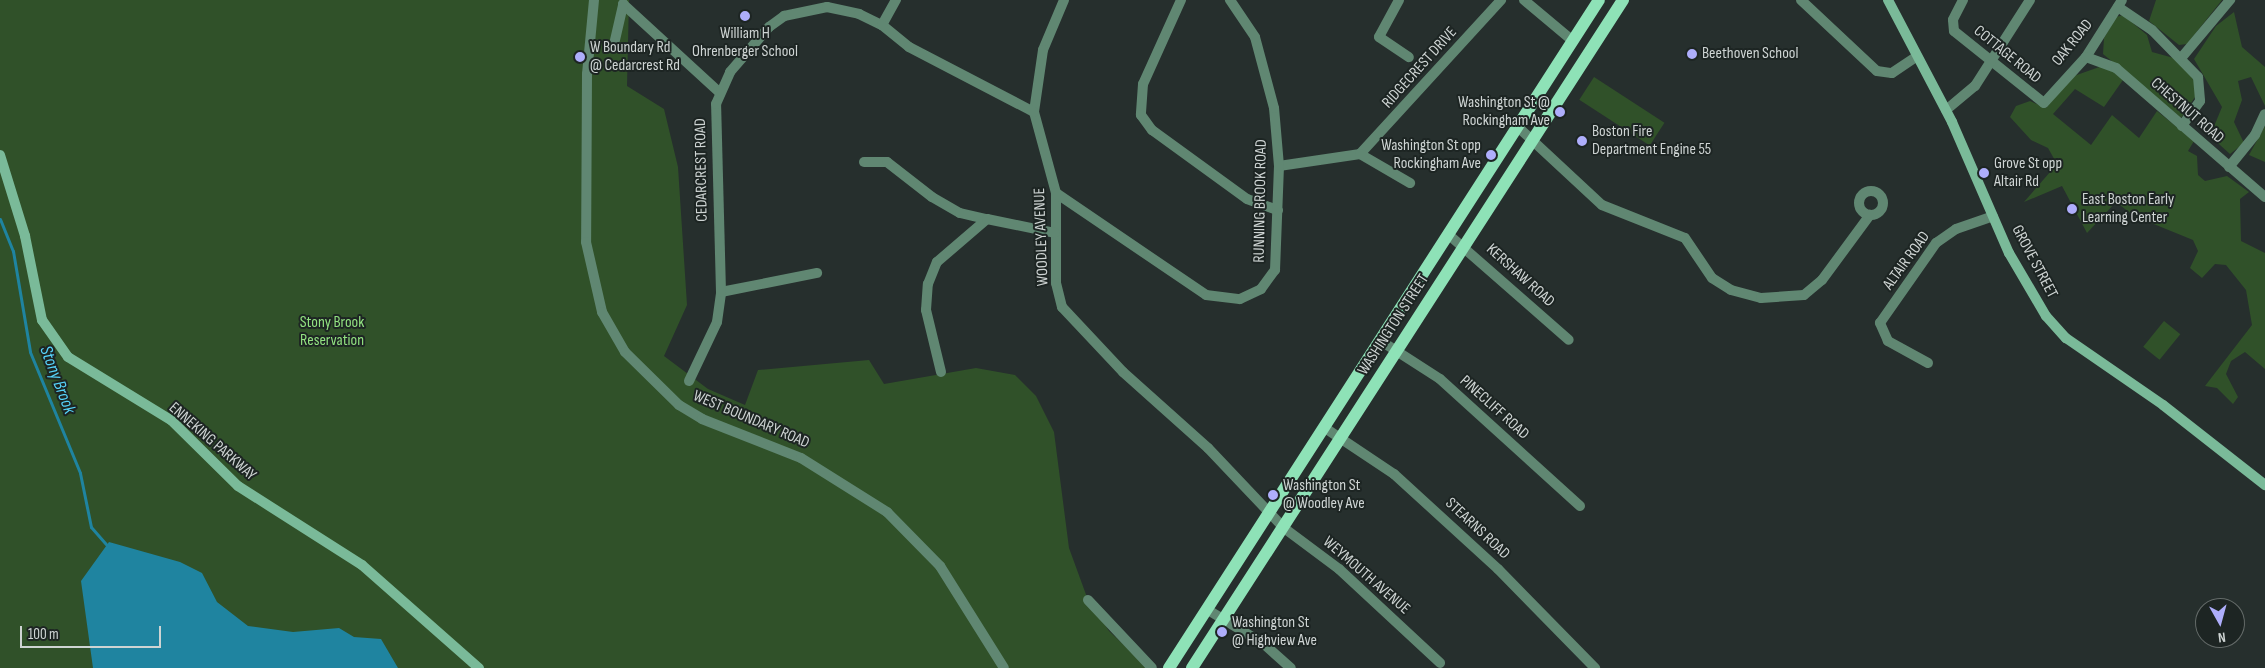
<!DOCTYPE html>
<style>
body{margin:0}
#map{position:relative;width:2265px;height:668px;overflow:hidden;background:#262f2d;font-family:"Sofia Sans Condensed",sans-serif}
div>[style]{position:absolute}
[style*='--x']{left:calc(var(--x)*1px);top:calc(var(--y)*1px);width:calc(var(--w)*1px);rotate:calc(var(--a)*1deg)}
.green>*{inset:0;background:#305129;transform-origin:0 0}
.water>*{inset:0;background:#1f84a0}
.stream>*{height:3px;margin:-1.5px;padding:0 1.5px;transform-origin:1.5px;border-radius:1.5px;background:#1f84a0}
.minor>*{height:10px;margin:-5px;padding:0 5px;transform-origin:5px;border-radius:5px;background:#608772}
.minor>.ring{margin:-5px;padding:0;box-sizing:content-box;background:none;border:10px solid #608772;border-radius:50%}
.secondary>*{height:10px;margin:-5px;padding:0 5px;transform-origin:5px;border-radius:5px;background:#7aba99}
.primary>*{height:12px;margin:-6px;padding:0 6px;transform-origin:6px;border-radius:6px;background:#8ee2b7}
.dots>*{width:14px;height:14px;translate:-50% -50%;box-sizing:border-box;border:2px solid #1d2523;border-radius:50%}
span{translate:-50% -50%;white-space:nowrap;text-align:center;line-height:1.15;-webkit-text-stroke:4px #1d2523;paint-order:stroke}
.poi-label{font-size:16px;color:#ced4d3}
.left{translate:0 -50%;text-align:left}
.right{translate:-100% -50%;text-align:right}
.street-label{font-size:16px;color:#ced4d3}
.park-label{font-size:16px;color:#92e281}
.water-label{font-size:18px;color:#56d2f9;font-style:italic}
.north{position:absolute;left:2195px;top:598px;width:50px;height:50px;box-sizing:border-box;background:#1d2523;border:1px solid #646b69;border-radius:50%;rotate:173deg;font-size:14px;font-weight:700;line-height:20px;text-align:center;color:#ced4d3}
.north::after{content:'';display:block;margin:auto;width:18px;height:22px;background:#aeaefb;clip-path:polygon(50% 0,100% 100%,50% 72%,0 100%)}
.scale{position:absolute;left:20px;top:626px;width:141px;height:22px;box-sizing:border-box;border:2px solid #ced4d3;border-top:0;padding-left:6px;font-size:15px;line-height:18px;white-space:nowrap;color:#ced4d3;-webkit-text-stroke:4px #1d2523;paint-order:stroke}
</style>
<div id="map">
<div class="green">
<i style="clip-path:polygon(0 0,629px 0,627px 86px,664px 109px,678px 167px,687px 305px,664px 356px,708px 389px,745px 405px,758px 370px,869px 360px,884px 384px,976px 368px,1015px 375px,1036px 396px,1054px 432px,1069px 548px,1088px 600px,1109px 631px,1148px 668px,0 668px)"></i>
<i style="clip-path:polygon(2156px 0,2222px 0,2187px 44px,2179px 45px,2149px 21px)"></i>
<i style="clip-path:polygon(2234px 12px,2242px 47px,2265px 67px,2265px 106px,2251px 77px,2238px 81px,2242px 100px,2234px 122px,2244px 143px,2230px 154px,2210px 136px,2222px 107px,2194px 59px,2216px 26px)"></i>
<i style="clip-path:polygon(2123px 15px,2147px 35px,2152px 52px,2181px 60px,2195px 81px,2197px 94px,2181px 118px,2103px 54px,2104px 38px,2116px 17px)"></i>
<i style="clip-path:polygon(2105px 65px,2123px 80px,2104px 107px,2075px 89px,2053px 114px,2091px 145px,2112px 115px,2139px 138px,2157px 111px,2194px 141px,2188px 151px,2197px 156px,2198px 175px,2205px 181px,2227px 176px,2249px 192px,2240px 199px,2241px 241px,2265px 253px,2265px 369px,2245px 352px,2231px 361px,2226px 374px,2238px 397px,2233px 404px,2217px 388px,2205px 386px,2252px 325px,2246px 290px,2226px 265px,2215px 264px,2202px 278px,2190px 268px,2198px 251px,2193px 240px,2134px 216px,2116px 202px,2087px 233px,2062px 186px,2024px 202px,2057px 164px,2048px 148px,2031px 140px,2010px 117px,2016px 106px,2030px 101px,2046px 108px,2071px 77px)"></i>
<i style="left:1594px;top:77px;width:84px;height:27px;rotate:33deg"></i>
<i style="clip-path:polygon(2265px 126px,2265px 162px,2249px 155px)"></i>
<i style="left:2164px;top:321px;width:21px;height:33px;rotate:39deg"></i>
</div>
<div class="water">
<i style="clip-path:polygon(109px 542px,180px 562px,202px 573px,217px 602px,248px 626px,293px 632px,339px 628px,354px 637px,381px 639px,398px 668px,93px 668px,81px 581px)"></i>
</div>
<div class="stream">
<i style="--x:0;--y:219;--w:35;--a:68"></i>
<i style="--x:13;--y:251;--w:102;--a:80.4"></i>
<i style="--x:30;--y:352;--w:131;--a:67.5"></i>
<i style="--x:80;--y:473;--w:55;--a:78.5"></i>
<i style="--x:91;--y:527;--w:23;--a:49"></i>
</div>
<div class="minor">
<i style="--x:594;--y:0;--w:74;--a:95.4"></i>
<i style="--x:587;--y:74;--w:168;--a:90.3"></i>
<i style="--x:586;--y:242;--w:72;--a:77.1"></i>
<i style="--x:602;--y:312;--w:46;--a:60.1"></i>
<i style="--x:625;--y:352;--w:76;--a:44.5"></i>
<i style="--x:679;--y:405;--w:27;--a:31"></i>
<i style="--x:702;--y:419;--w:106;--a:21.5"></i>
<i style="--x:801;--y:458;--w:102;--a:32.1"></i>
<i style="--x:887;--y:512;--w:76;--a:45.5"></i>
<i style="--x:940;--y:566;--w:120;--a:57.9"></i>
<i style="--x:1064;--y:0;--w:54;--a:112.8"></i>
<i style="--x:1043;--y:50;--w:63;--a:98.3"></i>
<i style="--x:1034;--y:112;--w:84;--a:74.8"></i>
<i style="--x:1056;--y:193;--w:90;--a:90"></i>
<i style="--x:1056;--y:283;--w:25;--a:76"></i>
<i style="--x:1062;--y:307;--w:89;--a:46.8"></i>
<i style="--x:1123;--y:372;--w:114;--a:41.8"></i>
<i style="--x:1208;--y:448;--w:110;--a:46.5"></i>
<i style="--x:1284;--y:528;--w:69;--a:36.7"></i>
<i style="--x:1339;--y:569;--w:138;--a:42.9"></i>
<i style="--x:1181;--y:0;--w:92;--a:114.3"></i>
<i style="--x:1143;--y:84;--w:31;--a:94"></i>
<i style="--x:1141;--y:115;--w:19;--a:54"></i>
<i style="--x:1152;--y:130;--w:117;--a:36"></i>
<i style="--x:1247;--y:199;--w:33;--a:20"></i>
<i style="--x:1399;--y:0;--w:42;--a:118.4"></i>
<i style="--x:1379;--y:37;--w:36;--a:34"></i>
<i style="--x:1524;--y:0;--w:64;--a:39.9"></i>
<i style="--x:1801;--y:0;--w:104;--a:43.1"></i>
<i style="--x:1877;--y:71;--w:15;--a:8"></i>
<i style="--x:1892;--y:73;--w:29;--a:-34"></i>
<i style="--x:1963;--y:0;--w:22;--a:117"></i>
<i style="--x:1953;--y:20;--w:11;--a:85"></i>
<i style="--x:1954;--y:31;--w:115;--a:38.7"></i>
<i style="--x:2044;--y:103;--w:62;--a:-47.6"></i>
<i style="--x:2086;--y:57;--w:67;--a:-57.7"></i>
<i style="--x:623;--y:4;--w:130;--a:42.5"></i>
<i style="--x:2118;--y:7;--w:41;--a:34.1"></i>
<i style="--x:2152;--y:30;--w:66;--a:45.6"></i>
<i style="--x:2198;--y:77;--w:24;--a:85"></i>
<i style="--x:2200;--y:101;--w:31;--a:126"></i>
<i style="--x:882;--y:25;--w:29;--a:-61"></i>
<i style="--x:615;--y:40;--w:37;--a:-77"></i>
<i style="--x:2086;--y:57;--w:32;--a:20"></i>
<i style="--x:2116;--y:68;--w:197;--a:40.9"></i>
<i style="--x:2182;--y:57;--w:75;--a:-49.9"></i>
<i style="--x:1946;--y:110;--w:38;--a:-40"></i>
<i style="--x:1975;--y:86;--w:102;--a:-57.4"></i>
<i style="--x:1519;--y:128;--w:113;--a:42.9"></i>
<i style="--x:1602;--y:205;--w:89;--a:21.7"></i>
<i style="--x:1685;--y:238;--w:48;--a:56"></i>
<i style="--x:1712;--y:278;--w:22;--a:32"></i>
<i style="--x:1731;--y:290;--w:31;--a:15"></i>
<i style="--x:1761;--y:298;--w:43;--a:-4"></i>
<i style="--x:1804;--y:295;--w:23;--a:-40"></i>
<i style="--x:1822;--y:280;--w:81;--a:-53.6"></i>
<i style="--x:1360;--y:154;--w:209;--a:-47.5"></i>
<i style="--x:864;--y:162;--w:23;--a:0"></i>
<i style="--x:887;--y:162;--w:57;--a:37.9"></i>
<i style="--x:932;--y:197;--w:32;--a:30"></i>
<i style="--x:960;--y:213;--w:28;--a:13"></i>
<i style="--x:1279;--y:166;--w:82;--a:-8.4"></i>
<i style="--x:1360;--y:154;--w:58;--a:30.1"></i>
<i style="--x:2229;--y:167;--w:41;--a:-50.9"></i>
<i style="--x:2255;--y:135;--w:23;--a:-65"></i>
<i class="ring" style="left:1859px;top:191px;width:14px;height:14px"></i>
<i style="--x:1056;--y:193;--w:181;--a:34.2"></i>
<i style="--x:1206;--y:295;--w:34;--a:7"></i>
<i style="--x:1240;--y:299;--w:23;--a:-25"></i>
<i style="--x:1261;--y:289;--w:24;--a:-54"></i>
<i style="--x:1275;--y:270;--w:104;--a:-87.8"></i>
<i style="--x:1279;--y:166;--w:58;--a:-94.9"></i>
<i style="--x:1274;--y:108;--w:73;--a:-105"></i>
<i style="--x:1255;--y:37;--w:45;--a:-124"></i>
<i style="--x:1449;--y:235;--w:159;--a:41.2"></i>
<i style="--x:721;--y:292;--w:98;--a:-11.2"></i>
<i style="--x:1381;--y:341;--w:70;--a:32.8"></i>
<i style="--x:1440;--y:379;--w:189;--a:42.2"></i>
<i style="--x:1928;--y:363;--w:46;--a:-151.2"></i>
<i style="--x:1888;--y:341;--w:20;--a:-114"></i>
<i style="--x:1880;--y:323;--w:98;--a:-55"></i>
<i style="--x:1936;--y:243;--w:24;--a:-35"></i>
<i style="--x:1956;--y:229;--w:39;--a:-19"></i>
<i style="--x:941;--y:372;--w:64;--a:-103.6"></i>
<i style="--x:926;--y:310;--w:26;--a:-86"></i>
<i style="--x:928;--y:284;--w:24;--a:-68"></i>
<i style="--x:937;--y:262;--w:66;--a:-40.7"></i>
<i style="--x:987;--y:219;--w:69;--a:11.6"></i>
<i style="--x:689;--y:381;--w:65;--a:-64.6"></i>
<i style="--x:717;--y:322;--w:30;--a:-82"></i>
<i style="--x:721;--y:292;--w:188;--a:-91.5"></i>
<i style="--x:716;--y:104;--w:35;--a:-66"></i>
<i style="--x:730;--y:72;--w:60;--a:-49.1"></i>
<i style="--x:769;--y:27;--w:19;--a:-36"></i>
<i style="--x:784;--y:16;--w:44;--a:-11.8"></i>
<i style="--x:827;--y:7;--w:33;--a:12"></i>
<i style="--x:859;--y:14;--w:25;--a:26"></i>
<i style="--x:882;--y:25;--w:35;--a:39"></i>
<i style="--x:909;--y:47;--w:141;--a:27.5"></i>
<i style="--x:1325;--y:428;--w:83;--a:33.7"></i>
<i style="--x:1394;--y:474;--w:141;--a:42.4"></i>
<i style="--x:1498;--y:569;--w:139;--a:45.6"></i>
<i style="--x:1088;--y:600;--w:93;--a:46.7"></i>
<i style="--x:1208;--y:610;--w:66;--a:31.3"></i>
<i style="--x:1264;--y:644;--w:36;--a:42"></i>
</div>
<div class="secondary">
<i style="--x:1888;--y:0;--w:138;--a:62.3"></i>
<i style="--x:1952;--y:122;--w:143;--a:66.5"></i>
<i style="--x:2009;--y:253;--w:73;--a:59.6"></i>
<i style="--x:2046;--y:316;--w:30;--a:48"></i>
<i style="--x:2066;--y:338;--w:118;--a:34.6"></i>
<i style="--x:2163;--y:405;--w:130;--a:38.1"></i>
<i style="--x:0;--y:155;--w:85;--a:72.8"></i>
<i style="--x:25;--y:236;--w:86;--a:78.6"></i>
<i style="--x:42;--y:320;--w:45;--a:54.9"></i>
<i style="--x:68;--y:357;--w:121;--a:31.5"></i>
<i style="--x:171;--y:420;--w:94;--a:44.6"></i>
<i style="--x:238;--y:486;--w:147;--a:32.5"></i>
<i style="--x:362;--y:565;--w:156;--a:41.4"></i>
</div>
<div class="primary">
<i style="--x:1169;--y:668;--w:794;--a:-57.23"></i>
<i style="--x:1192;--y:668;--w:795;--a:-57.17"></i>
</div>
<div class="dots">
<i style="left:745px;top:16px;background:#aeaefb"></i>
<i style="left:1692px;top:54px;background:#aeaefb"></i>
<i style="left:580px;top:57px;background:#aeaefb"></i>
<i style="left:1560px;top:112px;background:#aeaefb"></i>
<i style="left:1582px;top:141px;background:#aeaefb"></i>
<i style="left:1491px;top:155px;background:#aeaefb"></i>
<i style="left:1984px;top:173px;background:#aeaefb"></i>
<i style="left:2072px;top:209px;background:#aeaefb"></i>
<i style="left:1273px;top:495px;background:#aeaefb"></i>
<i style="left:1222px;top:632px;background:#aeaefb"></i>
</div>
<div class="poi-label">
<span style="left:745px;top:43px">William H<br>Ohrenberger School</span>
<span class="left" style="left:590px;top:57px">W Boundary Rd<br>@ Cedarcrest Rd</span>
<span class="left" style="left:1702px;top:54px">Beethoven School</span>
<span class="right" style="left:1550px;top:112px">Washington St @<br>Rockingham Ave</span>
<span class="left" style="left:1592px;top:141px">Boston Fire<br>Department Engine 55</span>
<span class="right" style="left:1481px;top:155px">Washington St opp<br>Rockingham Ave</span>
<span class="left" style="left:1994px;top:173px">Grove St opp<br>Altair Rd</span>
<span class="left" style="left:2082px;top:209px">East Boston Early<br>Learning Center</span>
<span class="left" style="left:1283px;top:495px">Washington St<br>@ Woodley Ave</span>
<span class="left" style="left:1232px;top:632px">Washington St<br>@ Highview Ave</span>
</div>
<div class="street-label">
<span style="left:2073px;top:43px;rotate:-51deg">OAK ROAD</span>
<span style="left:2007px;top:55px;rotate:39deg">COTTAGE ROAD</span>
<span style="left:1420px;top:68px;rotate:-48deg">RIDGECREST DRIVE</span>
<span style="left:2187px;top:111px;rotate:41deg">CHESTNUT ROAD</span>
<span style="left:702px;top:170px;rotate:-91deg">CEDARCREST ROAD</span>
<span style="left:1261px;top:201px;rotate:-89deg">RUNNING BROOK ROAD</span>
<span style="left:1042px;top:237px;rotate:-92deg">WOODLEY AVENUE</span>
<span style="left:1907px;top:261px;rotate:-54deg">ALTAIR ROAD</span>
<span style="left:2034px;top:262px;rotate:62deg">GROVE STREET</span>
<span style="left:1520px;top:276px;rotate:42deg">KERSHAW ROAD</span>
<span style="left:1394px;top:325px;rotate:-57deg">WASHINGTON STREET</span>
<span style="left:1494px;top:408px;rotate:42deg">PINECLIFF ROAD</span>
<span style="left:751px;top:420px;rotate:23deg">WEST BOUNDARY ROAD</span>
<span style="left:212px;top:442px;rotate:41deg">ENNEKING PARKWAY</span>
<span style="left:1477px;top:529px;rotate:43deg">STEARNS ROAD</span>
<span style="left:1366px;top:576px;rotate:41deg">WEYMOUTH AVENUE</span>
</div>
<div class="park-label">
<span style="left:332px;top:332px">Stony Brook<br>Reservation</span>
</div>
<div class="water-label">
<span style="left:57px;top:380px;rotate:69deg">Stony Brook</span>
</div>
<div class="north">N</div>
<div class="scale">100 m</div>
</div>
